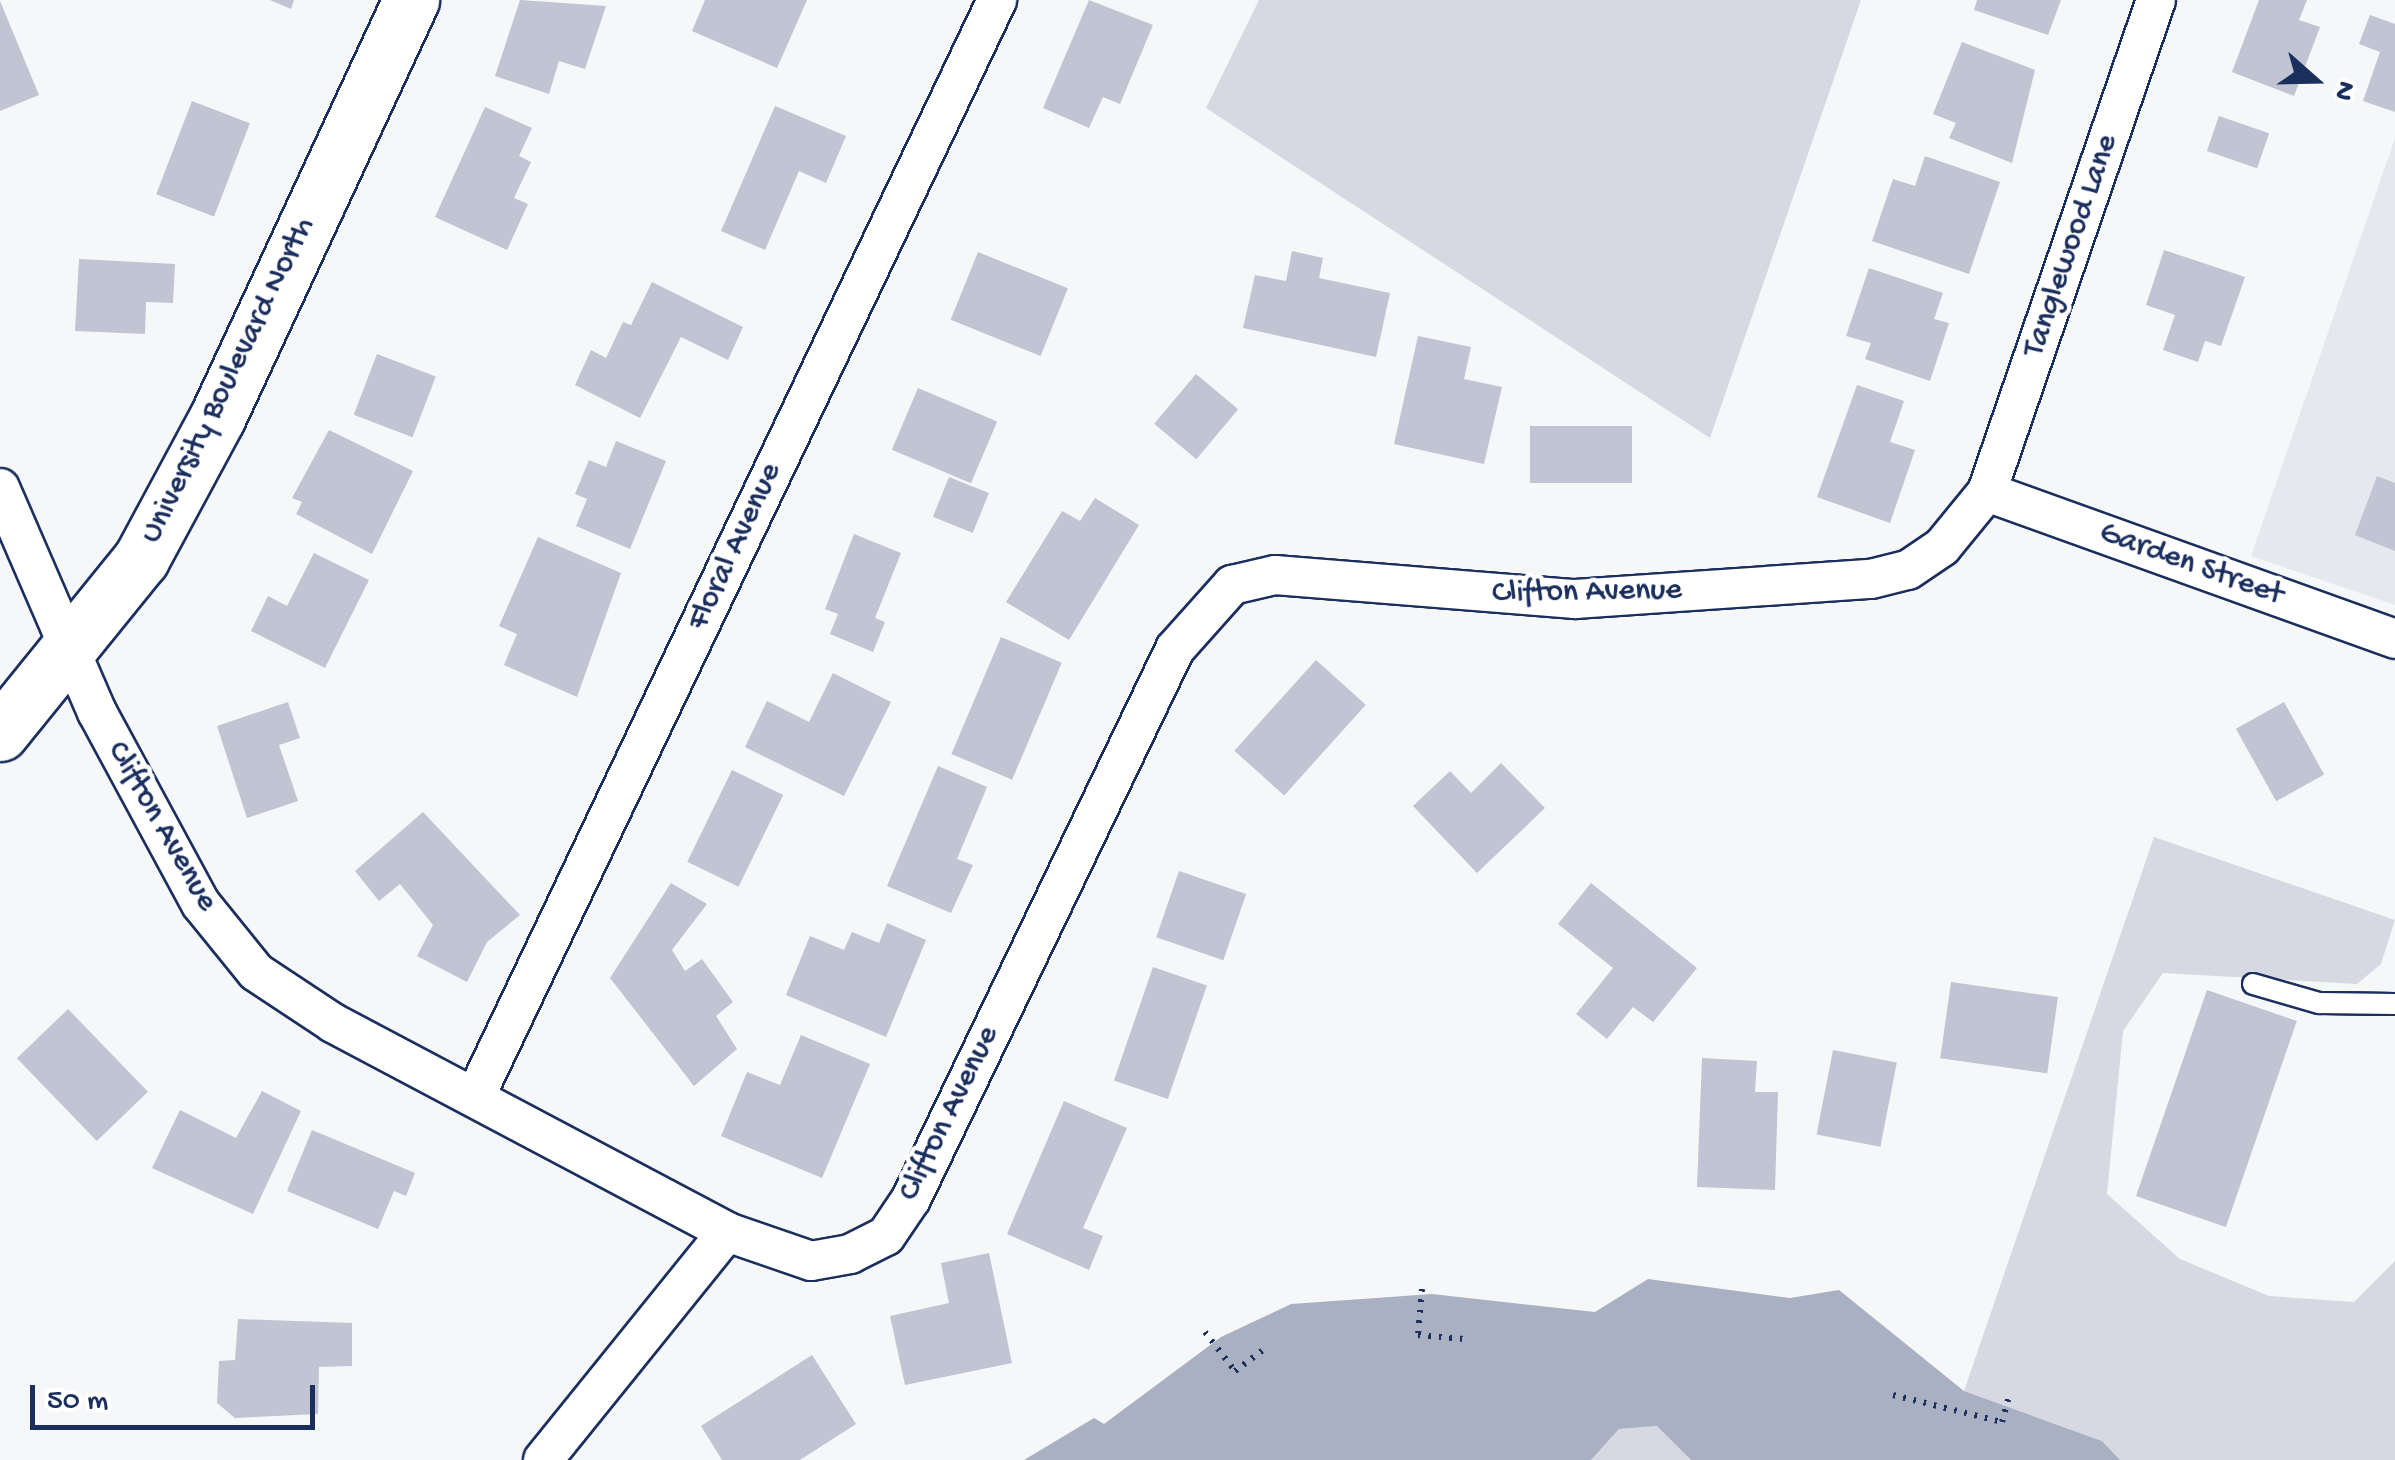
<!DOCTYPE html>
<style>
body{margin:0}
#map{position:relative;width:2395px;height:1460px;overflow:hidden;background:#f6f7f9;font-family:"Gochi Hand",sans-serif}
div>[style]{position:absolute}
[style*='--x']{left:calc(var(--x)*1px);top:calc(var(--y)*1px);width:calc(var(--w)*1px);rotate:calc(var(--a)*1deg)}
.built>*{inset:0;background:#e6e8ee}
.green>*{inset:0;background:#d6d9e2}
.water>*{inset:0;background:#a9b0c1}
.building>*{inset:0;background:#c0c4d3;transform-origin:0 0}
.path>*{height:6px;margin-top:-3px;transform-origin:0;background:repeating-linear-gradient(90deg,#1b2f5e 0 2.5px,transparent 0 10.5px)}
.roads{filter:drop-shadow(2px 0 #1b2f5e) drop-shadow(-2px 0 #1b2f5e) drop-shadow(0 2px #1b2f5e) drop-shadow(0 -2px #1b2f5e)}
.service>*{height:20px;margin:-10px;padding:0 10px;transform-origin:10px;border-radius:10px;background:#fff}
.minor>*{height:38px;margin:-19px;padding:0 19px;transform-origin:19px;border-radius:19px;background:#fff}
.primary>*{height:55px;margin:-27.5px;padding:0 27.5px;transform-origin:27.5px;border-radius:27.5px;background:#fff}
span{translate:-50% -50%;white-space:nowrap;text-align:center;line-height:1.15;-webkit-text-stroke:9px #fff;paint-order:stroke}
.street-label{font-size:32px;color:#1b2f5e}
.north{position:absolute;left:2265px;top:30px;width:100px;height:100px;-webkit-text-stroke:8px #fff;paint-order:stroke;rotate:110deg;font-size:28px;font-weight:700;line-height:40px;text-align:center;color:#1b2f5e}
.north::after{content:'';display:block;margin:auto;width:35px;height:45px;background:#1b2f5e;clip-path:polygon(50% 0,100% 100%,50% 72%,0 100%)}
.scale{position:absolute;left:30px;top:1385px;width:285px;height:45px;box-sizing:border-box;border:5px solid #1b2f5e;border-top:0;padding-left:12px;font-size:30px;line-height:35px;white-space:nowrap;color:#1b2f5e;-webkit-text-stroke:8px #fff;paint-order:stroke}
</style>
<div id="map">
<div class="built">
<i style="clip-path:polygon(2395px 138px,2395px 605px,2251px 556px)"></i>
</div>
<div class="green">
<i style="clip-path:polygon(1259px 0,1861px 0,1710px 438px,1206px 108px)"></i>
<i style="clip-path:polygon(2154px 837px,2395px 920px,2381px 964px,2357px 984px,2163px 973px,2123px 1031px,2107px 1194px,2180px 1259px,2269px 1296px,2354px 1302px,2395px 1261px,2395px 1460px,2120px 1460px,2102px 1441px,1964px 1391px)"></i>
<i style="clip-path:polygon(1658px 1426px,1691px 1460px,1591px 1460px,1619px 1429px)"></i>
</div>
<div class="water">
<i style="clip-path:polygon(1648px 1279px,1790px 1298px,1839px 1290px,1964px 1391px,2102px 1441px,2120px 1460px,1691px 1460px,1657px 1426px,1619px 1429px,1591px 1460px,1024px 1460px,1094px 1418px,1104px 1424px,1221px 1337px,1291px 1304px,1432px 1294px,1595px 1312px)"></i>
</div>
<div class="building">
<i style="clip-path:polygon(270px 0,294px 0,291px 9px)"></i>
<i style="clip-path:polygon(520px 0,606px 6px,585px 69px,559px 61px,549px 94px,495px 76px)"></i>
<i style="clip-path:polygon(705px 0,807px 0,777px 68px,692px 31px)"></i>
<i style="clip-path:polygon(1089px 0,1153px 25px,1120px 104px,1103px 97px,1089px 128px,1043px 108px)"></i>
<i style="clip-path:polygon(1977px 0,2061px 0,2048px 35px,1974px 10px)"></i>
<i style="clip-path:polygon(2259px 0,2307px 0,2299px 20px,2320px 27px,2294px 96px,2232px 72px)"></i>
<i style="clip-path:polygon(0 1px,39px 95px,0 111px)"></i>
<i style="clip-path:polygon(2370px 15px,2395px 24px,2395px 112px,2363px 101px,2380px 52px,2359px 44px)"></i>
<i style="clip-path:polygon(1962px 42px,2035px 70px,2012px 163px,1949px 138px,1956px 123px,1933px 114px)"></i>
<i style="left:192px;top:101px;width:62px;height:100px;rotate:21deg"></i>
<i style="clip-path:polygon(775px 106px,846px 136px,826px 183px,799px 171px,765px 250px,721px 231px)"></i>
<i style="clip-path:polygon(485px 107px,532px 128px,519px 156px,531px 162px,514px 198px,528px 204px,507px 250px,435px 217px)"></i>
<i style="left:2219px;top:116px;width:53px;height:37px;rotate:19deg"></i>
<i style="clip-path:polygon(1925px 156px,2000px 182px,1969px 274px,1872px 241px,1893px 179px,1915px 186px)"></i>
<i style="clip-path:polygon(2164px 250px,2245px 277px,2221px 346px,2205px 341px,2198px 362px,2163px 350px,2175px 315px,2146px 305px)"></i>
<i style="clip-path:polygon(1292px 251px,1323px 258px,1319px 278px,1390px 293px,1376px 357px,1243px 328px,1255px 275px,1286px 281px)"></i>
<i style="left:978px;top:252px;width:97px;height:73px;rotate:22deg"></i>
<i style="clip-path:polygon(79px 259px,175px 264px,173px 303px,146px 302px,145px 334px,75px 331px)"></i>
<i style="clip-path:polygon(1869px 268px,1943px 293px,1934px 319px,1949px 323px,1930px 381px,1865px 359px,1871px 343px,1846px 336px)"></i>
<i style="clip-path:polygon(652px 282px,743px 327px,728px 360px,681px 337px,640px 418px,575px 385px,591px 350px,606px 358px,623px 322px,631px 325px)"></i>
<i style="clip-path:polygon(1418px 336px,1471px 347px,1464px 379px,1502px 387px,1484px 464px,1394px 444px)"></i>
<i style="left:377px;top:354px;width:63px;height:65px;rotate:21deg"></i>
<i style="left:1196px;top:374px;width:55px;height:65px;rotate:40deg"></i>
<i style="clip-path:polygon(1857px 385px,1904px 401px,1890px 442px,1915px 450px,1890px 523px,1817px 497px)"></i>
<i style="left:918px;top:388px;width:86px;height:67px;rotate:23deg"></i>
<i style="left:1632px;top:426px;width:57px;height:102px;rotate:90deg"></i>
<i style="clip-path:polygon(329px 430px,413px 471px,372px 554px,296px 514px,302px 502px,292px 498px)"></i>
<i style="clip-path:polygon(616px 441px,666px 461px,630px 549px,576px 526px,587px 499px,575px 494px,589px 460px,606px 467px)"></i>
<i style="clip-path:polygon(2377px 476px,2395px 483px,2395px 551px,2355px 535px)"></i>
<i style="left:949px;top:477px;width:43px;height:43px;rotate:22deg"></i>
<i style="clip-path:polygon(1095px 498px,1139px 525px,1069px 640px,1006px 602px,1062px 511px,1080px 521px)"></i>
<i style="clip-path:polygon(854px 534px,901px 553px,875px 618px,885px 622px,873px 652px,830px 634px,838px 614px,825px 609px)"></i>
<i style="clip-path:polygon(538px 537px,621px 573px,577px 697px,504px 665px,517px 634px,499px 626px)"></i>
<i style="clip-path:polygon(314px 553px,369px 580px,325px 668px,251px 631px,268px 596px,287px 606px)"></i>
<i style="left:1001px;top:637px;width:66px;height:127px;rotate:23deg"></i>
<i style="left:1316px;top:660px;width:67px;height:122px;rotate:42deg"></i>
<i style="clip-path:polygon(833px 673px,891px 702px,844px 796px,745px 747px,767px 701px,809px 722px)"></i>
<i style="clip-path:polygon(288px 702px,300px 738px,279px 745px,298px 801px,247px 818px,217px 726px)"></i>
<i style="left:2284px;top:702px;width:83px;height:55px;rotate:61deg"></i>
<i style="clip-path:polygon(1501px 763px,1545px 808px,1477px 873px,1413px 806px,1450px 771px,1471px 793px)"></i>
<i style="clip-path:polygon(938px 766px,987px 787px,957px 859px,973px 865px,951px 913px,887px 886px)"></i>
<i style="left:732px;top:770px;width:57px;height:102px;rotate:26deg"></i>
<i style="clip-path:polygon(423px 812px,520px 915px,487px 942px,467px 982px,417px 956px,433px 925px,400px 884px,379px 901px,355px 871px)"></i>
<i style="left:1179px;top:871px;width:71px;height:70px;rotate:19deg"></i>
<i style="clip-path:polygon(671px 883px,707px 904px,672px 950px,685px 971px,702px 959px,733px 1002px,716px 1016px,737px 1049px,694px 1086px,610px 978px)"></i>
<i style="clip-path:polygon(1591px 883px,1697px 968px,1653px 1022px,1633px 1007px,1607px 1039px,1576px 1014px,1613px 968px,1558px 924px)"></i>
<i style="clip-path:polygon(887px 923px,926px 940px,886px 1037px,786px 995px,810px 936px,844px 950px,852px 932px,879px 943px)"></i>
<i style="left:1153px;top:967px;width:57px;height:120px;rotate:19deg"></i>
<i style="left:1951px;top:982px;width:108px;height:77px;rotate:8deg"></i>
<i style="left:2207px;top:990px;width:95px;height:218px;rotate:19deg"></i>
<i style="left:68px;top:1009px;width:115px;height:71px;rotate:46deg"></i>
<i style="clip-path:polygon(801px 1035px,870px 1064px,822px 1178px,721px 1136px,747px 1072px,780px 1085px)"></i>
<i style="left:1833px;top:1050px;width:65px;height:86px;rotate:11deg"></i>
<i style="clip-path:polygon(1702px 1058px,1757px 1061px,1755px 1092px,1778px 1092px,1775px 1190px,1697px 1187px)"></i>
<i style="clip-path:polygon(262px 1091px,301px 1111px,253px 1214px,152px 1168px,180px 1110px,236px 1138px)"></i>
<i style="clip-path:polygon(1064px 1101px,1127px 1128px,1083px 1228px,1103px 1236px,1089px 1270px,1007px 1234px)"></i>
<i style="clip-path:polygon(312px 1130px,415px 1173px,406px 1196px,394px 1191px,378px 1229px,287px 1191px)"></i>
<i style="clip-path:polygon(989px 1253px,1012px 1363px,905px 1385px,890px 1316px,949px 1303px,941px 1263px)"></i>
<i style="clip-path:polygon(238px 1319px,352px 1323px,352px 1366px,319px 1367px,318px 1414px,235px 1418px,217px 1403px,219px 1361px,235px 1360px)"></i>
<i style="clip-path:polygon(812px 1355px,856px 1424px,800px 1460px,722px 1460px,701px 1426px)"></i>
</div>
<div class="path">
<i style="--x:1422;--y:1289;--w:46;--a:95"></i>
<i style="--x:1418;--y:1335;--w:46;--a:5"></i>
<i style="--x:1205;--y:1332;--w:49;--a:52.4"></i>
<i style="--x:1235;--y:1371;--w:34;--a:-37"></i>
<i style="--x:1893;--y:1395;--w:112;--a:13.9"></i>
<i style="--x:2002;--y:1422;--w:24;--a:-75"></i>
</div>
<div class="roads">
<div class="service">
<i style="--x:2253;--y:984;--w:69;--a:16.1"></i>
<i style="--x:2319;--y:1003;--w:76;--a:0.8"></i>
</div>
<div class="minor">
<i style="--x:0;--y:488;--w:244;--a:66.6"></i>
<i style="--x:97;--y:712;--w:218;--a:61.6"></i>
<i style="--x:201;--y:904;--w:87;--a:51"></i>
<i style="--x:256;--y:972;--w:92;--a:33.5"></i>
<i style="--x:333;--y:1023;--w:446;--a:27.9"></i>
<i style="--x:727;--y:1232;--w:89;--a:19"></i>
<i style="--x:811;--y:1261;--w:40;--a:-10"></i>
<i style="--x:850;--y:1254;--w:40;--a:-26.6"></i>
<i style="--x:886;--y:1236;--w:45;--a:-56"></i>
<i style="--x:911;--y:1199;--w:610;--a:-64.36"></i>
<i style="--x:1175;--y:649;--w:86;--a:-48.3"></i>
<i style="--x:1232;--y:585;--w:44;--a:-13.1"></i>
<i style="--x:1275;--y:575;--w:301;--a:4.6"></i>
<i style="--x:1575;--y:599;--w:297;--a:-3.9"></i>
<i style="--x:1871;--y:579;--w:38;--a:-14"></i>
<i style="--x:1908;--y:570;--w:41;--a:-34.1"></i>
<i style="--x:1942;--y:547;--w:71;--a:-50.7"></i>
<i style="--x:1987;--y:492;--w:520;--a:-71.04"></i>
<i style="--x:1987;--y:492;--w:434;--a:19.8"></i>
<i style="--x:476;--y:1095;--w:1213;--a:-64.55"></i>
<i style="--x:543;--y:1460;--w:293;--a:-51.1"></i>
</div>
<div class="primary">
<i style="--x:0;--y:733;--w:224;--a:-51"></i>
<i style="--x:141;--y:559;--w:160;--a:-61.7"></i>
<i style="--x:217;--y:418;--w:461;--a:-65.1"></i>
</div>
</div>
<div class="street-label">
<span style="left:2072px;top:246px;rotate:-71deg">Tanglewood Lane</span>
<span style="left:229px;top:381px;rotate:-64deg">University Boulevard North</span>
<span style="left:736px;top:547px;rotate:-65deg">Floral Avenue</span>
<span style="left:2191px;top:565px;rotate:20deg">Garden Street</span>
<span style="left:1587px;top:593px;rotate:-1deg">Clifton Avenue</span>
<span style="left:161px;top:827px;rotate:60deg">Clifton Avenue</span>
<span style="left:950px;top:1114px;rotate:-64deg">Clifton Avenue</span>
</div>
<div class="north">N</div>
<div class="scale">50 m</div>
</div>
